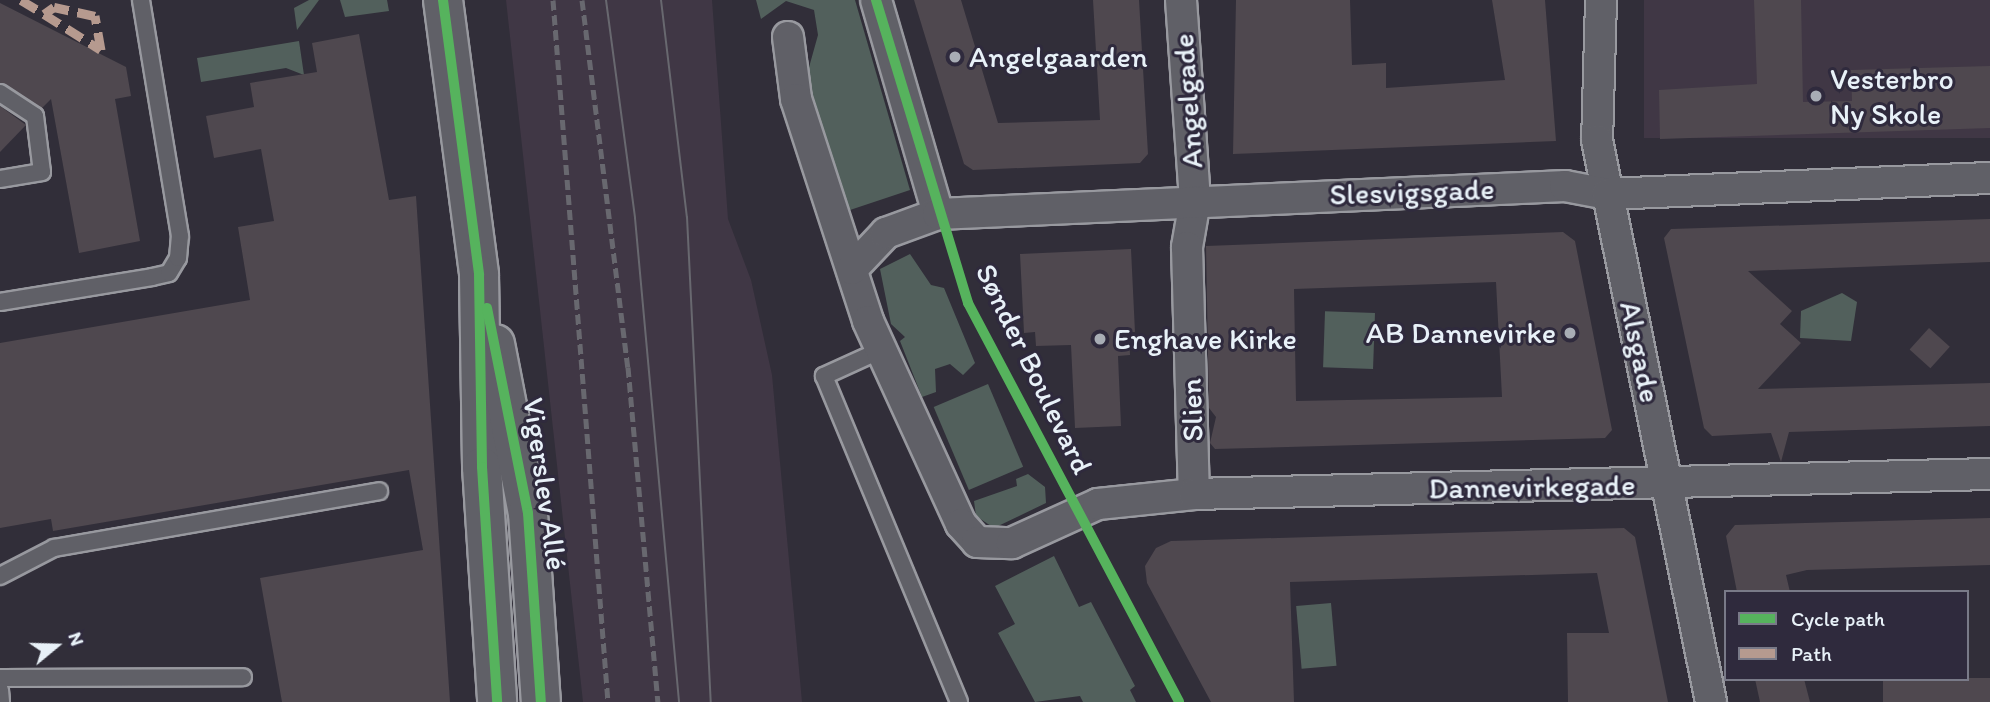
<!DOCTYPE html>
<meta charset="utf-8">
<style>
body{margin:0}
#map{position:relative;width:1990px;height:702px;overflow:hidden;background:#312e39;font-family:Itim,sans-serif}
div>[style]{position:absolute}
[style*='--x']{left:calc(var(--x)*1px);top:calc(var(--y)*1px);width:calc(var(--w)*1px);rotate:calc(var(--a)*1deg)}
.built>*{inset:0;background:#403745;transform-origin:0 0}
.green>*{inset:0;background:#52605c;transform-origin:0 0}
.building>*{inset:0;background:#4f484f;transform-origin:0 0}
.roads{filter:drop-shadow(2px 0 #98999f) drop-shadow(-2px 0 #98999f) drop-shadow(0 2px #98999f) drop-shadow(0 -2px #98999f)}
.lane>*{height:16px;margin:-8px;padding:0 8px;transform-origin:8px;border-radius:8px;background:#606067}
.street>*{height:30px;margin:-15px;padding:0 15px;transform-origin:15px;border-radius:15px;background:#606067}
.secondary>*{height:38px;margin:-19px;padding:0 19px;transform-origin:19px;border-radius:19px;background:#606067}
.tram>*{height:2px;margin:-1px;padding:0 1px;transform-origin:1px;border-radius:1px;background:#68686f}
.rail>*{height:5px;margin-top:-2.5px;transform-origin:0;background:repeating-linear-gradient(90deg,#68686f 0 10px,transparent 0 15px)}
.quiet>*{height:9px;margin-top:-4.5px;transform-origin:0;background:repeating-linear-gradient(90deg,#b69a8f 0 18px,transparent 0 27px)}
.cycleway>*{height:10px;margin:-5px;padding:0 5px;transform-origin:5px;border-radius:5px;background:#56b35d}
.dots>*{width:19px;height:19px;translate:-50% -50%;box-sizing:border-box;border:4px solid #2f2a3d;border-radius:50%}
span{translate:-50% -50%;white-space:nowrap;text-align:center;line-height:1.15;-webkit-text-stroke:6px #2f2a3d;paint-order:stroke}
.poi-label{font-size:30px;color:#e8f1f8}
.left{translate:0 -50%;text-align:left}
.right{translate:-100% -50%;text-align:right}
.street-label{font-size:30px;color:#e8f1f8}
.legend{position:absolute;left:1724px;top:590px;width:245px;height:91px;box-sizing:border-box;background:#2f2a3d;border:2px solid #797a88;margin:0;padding:9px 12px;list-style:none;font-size:21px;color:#e8f1f8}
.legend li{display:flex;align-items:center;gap:14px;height:35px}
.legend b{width:35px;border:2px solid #797a88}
.north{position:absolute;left:21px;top:611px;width:70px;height:70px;-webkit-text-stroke:5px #2f2a3d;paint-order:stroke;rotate:71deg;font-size:19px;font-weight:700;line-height:28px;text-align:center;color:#e8f1f8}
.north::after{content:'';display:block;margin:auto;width:24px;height:32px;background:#e8f1f8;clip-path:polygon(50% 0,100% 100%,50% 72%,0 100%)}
</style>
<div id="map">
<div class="built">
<i style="clip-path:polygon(506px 0,712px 0,728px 219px,751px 280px,772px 375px,802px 702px,583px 702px)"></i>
<i style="left:1644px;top:0;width:346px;height:138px"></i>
</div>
<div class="green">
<i style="clip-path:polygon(309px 0,319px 0,297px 30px,294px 8px)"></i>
<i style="clip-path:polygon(340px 0,387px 0,389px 11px,345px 17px)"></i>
<i style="clip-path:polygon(756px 0,855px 0,910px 190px,838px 214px,801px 96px,818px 35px,814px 10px,786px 1px,761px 19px)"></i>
<i style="clip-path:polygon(299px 41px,304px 75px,286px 68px,201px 82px,197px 58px)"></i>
<i style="clip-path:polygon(910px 254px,931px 285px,944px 288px,975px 363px,963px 375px,950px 364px,935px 369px,936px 392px,922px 397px,900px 341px,905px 337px,891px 324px,880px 269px)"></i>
<i style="clip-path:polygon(1842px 293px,1857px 302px,1851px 341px,1800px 338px,1801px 311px)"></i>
<i style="left:1375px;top:313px;width:56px;height:50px;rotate:92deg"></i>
<i style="left:988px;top:384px;width:90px;height:59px;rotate:67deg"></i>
<i style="clip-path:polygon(1028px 474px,1045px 487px,1046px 503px,994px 528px,976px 516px,974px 501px,1017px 486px,1016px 479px)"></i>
<i style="clip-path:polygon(1054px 556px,1079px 607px,1091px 602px,1135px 686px,1130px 690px,1136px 702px,1083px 702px,1080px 696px,1035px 702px,998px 633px,1015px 624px,995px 586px)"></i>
<i style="left:1331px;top:603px;width:63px;height:35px;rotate:85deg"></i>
</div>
<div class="building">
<i style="clip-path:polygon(914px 0,961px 0,998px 123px,1100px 120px,1093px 0,1139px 0,1148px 154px,1140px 163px,973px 170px,964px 164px)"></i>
<i style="clip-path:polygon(1236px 0,1350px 0,1352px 65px,1386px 63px,1386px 88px,1505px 80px,1492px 0,1545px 0,1556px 141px,1233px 154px)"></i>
<i style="clip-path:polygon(1754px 0,1801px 0,1803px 102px,1852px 101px,1851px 70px,1990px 66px,1990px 128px,1660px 139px,1659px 90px,1757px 84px)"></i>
<i style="clip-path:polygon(0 3px,126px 67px,131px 96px,115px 99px,140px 241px,79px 253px,51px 99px,42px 108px,0 83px)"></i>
<i style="clip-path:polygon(359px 34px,389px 200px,416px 196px,450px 702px,282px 702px,260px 578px,423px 550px,409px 470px,53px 531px,51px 519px,0 528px,0 343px,250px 300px,238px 227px,274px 221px,261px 149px,214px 158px,206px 116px,254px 107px,250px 83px,317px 72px,312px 43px)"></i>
<i style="clip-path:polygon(0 106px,26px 125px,0 152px)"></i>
<i style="clip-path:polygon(1990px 219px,1990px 262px,1748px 271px,1792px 311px,1780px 324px,1801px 343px,1758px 389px,1990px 383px,1990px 426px,1789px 432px,1781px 462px,1771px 433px,1712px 436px,1704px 428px,1664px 238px,1671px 229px)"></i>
<i style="clip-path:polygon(evenodd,1563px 232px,1575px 241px,1612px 430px,1605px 438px,1215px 449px,1210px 443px,1216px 417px,1209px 408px,1206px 246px,1563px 232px,1496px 282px,1502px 397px,1296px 401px,1294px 289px,1496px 282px)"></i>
<i style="clip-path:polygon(1131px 249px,1135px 332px,1129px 332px,1130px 355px,1118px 356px,1121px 426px,1075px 428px,1071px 345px,1036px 346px,1035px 332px,1024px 333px,1020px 254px)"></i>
<i style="left:1929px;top:328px;width:28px;height:29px;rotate:42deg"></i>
<i style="clip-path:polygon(1990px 518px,1990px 565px,1807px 570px,1786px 575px,1790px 592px,1737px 592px,1726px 536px,1735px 525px)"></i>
<i style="clip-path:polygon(1624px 528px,1635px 537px,1668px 702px,1568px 702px,1567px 633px,1609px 633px,1597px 573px,1290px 582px,1294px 702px,1211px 702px,1147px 583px,1145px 566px,1156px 548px,1171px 541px)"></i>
<i style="left:1990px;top:678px;width:24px;height:107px;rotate:90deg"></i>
<i style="clip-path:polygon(1755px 679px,1804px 679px,1810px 702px,1760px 702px)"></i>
</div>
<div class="roads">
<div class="lane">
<i style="--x:0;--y:93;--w:42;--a:33.3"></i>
<i style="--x:35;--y:116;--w:56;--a:82.9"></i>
<i style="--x:42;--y:172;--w:43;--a:170.5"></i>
<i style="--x:0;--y:302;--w:154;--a:-9.3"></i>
<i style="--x:152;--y:277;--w:17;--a:-13"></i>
<i style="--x:169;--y:273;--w:17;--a:-59"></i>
<i style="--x:178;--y:258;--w:22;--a:-85"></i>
<i style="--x:180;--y:236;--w:239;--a:-99.4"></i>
<i style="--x:881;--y:350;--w:63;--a:155.5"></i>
<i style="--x:824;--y:376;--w:353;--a:67.5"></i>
<i style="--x:0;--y:576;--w:61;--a:-27.4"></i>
<i style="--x:54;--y:548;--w:330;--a:-9.9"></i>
<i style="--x:0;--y:678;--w:243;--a:-0.2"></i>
<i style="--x:0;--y:690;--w:12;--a:85"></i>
</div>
<div class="street">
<i style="--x:876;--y:0;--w:223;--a:73.8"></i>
<i style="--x:1181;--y:0;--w:201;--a:86"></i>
<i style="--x:1195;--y:201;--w:47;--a:99.9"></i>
<i style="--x:1187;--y:247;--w:247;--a:88.4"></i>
<i style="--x:1601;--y:0;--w:140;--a:91.6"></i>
<i style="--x:1597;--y:140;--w:573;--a:78.53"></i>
<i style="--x:788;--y:37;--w:63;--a:82.6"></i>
<i style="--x:796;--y:99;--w:233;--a:72"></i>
<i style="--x:868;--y:321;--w:223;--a:65.4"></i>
<i style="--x:961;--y:524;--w:24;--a:48"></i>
<i style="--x:977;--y:542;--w:35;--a:2"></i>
<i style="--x:1012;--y:543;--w:94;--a:-24.4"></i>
<i style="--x:1098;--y:504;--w:97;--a:-5.9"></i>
<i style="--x:1194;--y:494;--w:796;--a:-1.44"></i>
<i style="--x:852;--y:269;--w:50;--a:-46.6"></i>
<i style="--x:886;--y:233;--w:55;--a:-20.1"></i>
<i style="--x:938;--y:214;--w:628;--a:-2.56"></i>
<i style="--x:1565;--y:186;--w:43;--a:10.8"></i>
<i style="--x:1607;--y:194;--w:383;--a:-2.4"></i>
</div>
<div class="secondary">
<i style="--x:443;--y:0;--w:277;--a:82.5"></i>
<i style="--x:479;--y:275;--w:192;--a:89.1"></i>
<i style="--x:482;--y:467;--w:235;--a:86.3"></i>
<i style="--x:495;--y:344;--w:172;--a:79"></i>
<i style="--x:528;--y:513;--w:189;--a:86.1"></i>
</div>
</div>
<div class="tram">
<i style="--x:606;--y:0;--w:220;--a:82.4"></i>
<i style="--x:635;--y:218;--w:486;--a:84.8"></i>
<i style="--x:661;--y:0;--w:219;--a:83.2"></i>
<i style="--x:687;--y:217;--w:486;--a:87.2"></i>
</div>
<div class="rail">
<i style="--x:553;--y:0;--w:704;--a:85.52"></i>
<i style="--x:582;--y:0;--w:370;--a:82.9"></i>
<i style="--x:628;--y:367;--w:336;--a:84.9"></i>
</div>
<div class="quiet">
<i style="--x:21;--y:0;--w:27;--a:31"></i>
<i style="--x:44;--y:14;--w:67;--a:32.3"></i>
<i style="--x:101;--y:50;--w:35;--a:-100"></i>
<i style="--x:95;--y:16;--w:42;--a:-167.6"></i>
<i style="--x:54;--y:7;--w:12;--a:145"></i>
</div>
<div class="cycleway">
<i style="--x:443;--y:0;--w:277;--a:82.5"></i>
<i style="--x:479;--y:275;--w:192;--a:89.1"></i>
<i style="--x:482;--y:467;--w:235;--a:86.3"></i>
<i style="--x:876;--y:0;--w:317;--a:73.1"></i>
<i style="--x:968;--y:303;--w:451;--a:62.1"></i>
<i style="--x:487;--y:308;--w:209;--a:78.7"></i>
<i style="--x:528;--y:513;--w:189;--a:86.1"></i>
</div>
<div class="dots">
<i style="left:955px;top:57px;background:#a8adb5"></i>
<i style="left:1816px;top:96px;background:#a8adb5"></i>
<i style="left:1570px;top:333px;background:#a8adb5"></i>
<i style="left:1100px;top:339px;background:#a8adb5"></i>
</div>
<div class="poi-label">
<span class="left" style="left:969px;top:57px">Angelgaarden</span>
<span class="left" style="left:1830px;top:96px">Vesterbro<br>Ny Skole</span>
<span class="right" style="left:1556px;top:333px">AB Dannevirke</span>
<span class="left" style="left:1114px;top:339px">Enghave Kirke</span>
</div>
<div class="street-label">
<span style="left:1188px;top:101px;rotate:-94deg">Angelgade</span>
<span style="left:1412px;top:192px;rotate:-2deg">Slesvigsgade</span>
<span style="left:1640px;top:352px;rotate:78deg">Alsgade</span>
<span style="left:1034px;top:369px;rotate:64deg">Sønder Boulevard</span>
<span style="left:1192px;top:410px;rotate:-92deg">Slien</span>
<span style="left:545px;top:484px;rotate:82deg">Vigerslev Allé</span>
<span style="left:1532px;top:487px;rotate:-1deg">Dannevirkegade</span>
</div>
<ul class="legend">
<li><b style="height:9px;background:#56b35d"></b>Cycle path</li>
<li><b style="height:9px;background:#b69a8f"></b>Path</li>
</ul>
<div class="north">N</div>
</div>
